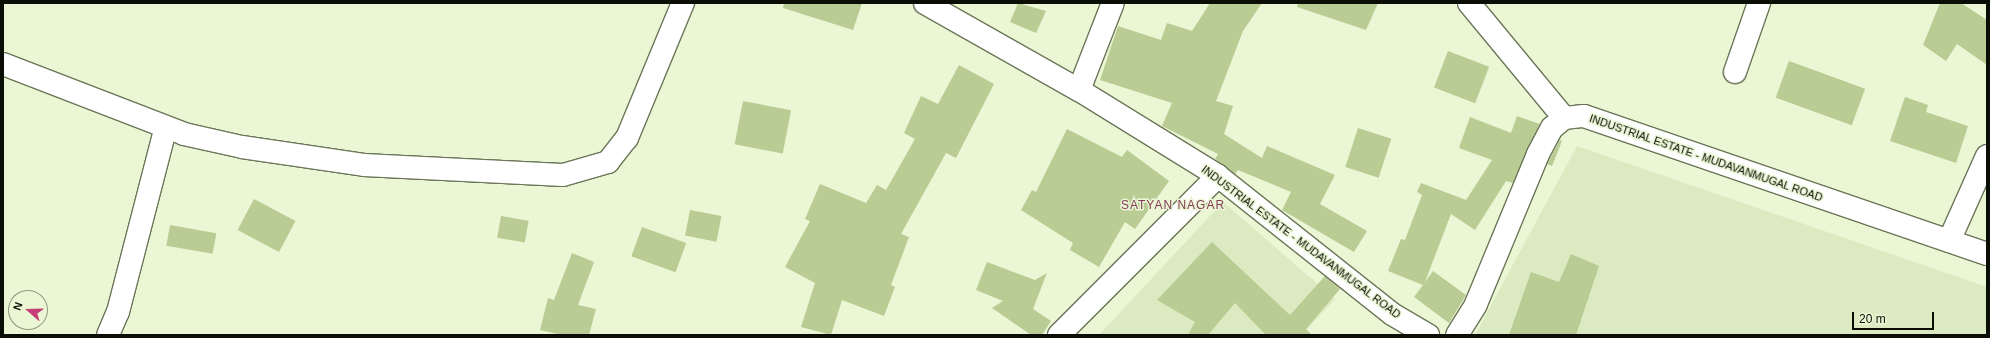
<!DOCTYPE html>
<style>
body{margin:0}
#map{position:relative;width:1990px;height:338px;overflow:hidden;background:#eaf6d4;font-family:Arial,sans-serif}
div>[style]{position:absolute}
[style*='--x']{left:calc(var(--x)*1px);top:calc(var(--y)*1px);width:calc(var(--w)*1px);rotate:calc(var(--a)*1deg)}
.built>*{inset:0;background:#dceac2}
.building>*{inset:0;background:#b9cc94;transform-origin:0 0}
.roads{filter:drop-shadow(1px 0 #6b7658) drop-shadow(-1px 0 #6b7658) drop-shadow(0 1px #6b7658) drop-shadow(0 -1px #6b7658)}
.minor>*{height:22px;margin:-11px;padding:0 11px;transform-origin:11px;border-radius:11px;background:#fff}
span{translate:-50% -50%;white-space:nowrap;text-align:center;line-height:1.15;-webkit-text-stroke:3px #eaf6d4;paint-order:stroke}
.street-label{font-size:11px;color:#0a0e04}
.neighbourhood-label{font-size:12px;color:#823c56;letter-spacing:1px}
.frame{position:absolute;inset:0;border:4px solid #0a0e04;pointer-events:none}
.north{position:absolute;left:8px;top:290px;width:40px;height:40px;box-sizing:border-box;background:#eaf6d4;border:1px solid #909981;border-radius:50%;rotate:290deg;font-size:11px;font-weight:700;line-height:16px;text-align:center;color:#0a0e04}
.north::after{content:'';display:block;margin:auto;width:14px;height:18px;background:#c53c77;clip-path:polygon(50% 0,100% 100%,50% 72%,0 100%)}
.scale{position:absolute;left:1852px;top:312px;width:82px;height:18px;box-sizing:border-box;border:2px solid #0a0e04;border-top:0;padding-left:5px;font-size:12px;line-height:14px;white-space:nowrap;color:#0a0e04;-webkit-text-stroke:3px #eaf6d4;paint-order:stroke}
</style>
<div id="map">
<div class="built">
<i style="clip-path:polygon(1577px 146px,1987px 287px,1987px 335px,1475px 335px)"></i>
<i style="clip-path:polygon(1223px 202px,1335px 299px,1302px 335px,1099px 335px)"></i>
</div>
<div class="building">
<i style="clip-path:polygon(784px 3px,862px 3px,853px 30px,783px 8px)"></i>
<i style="clip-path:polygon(1018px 3px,1046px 11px,1036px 33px,1010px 22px)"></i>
<i style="clip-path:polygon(1210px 3px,1262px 3px,1243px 31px,1216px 101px,1233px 106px,1224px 134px,1262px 158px,1267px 146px,1335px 175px,1320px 204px,1367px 231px,1354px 252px,1282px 210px,1291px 192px,1238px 170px,1235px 174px,1215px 159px,1218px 154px,1162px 126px,1172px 103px,1100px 80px,1118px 26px,1161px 40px,1167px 23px,1192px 31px)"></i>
<i style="clip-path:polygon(1298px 3px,1378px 3px,1366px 30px,1297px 7px)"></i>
<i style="clip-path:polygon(1940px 3px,1961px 3px,1987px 20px,1987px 65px,1957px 44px,1946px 61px,1923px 45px)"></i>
<i style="left:1448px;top:51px;width:44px;height:39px;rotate:21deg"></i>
<i style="left:1789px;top:61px;width:81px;height:39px;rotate:20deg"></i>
<i style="clip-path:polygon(959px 65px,994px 84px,956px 158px,946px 153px,901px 234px,909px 237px,891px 285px,895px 287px,884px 316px,842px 300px,831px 335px,801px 327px,815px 283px,785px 267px,810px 221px,805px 219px,820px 184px,866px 203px,877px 185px,886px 190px,915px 139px,904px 133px,921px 96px,938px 104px)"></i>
<i style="clip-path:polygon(1905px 97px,1928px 105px,1926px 112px,1968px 126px,1956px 163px,1890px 141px)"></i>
<i style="left:743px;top:101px;width:49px;height:44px;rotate:11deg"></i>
<i style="clip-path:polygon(1517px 116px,1540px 124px,1513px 183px,1506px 181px,1475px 230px,1451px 214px,1425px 282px,1433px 271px,1466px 295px,1449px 323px,1414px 297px,1423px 285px,1388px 271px,1401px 239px,1405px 240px,1422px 195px,1417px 192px,1421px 183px,1466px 200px,1492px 160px,1459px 148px,1470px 117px,1511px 133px)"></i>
<i style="left:1358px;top:128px;width:35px;height:41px;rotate:18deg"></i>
<i style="clip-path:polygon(1067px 129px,1122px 157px,1127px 150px,1169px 181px,1135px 229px,1125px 222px,1099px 267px,1070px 250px,1073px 243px,1021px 210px,1032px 190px,1036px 192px)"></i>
<i style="clip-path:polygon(1560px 140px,1562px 141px,1552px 166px,1547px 164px)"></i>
<i style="left:254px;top:199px;width:47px;height:35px;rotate:28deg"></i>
<i style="left:690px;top:210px;width:32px;height:26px;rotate:11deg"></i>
<i style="left:501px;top:216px;width:28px;height:22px;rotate:10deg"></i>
<i style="left:170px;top:225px;width:47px;height:21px;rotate:10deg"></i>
<i style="left:642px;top:227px;width:47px;height:31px;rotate:20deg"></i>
<i style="clip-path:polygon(1212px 242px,1290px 315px,1325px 276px,1340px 289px,1306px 329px,1312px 335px,1266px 335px,1235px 303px,1208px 335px,1188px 335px,1195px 322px,1157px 300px)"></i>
<i style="clip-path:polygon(572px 253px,594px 262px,578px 305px,596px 309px,589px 335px,562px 335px,540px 330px,548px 298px,554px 300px)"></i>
<i style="clip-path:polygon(1571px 254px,1599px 266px,1576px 335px,1509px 335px,1531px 272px,1559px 282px)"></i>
<i style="clip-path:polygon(987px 262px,1035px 280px,1047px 273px,1033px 309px,1051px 321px,1042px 335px,1031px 335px,992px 308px,1003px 301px,976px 290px)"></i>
</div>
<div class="roads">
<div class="minor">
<i style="--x:925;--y:3;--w:177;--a:29.5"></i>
<i style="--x:1079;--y:90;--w:163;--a:31.7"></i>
<i style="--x:1218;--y:176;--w:222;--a:38.4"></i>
<i style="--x:1392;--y:314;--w:42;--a:30.3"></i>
<i style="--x:1469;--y:3;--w:149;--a:50.4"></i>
<i style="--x:3;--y:64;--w:194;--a:21.1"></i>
<i style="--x:184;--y:134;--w:59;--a:12.6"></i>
<i style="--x:242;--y:147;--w:123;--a:8.4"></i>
<i style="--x:364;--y:165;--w:199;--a:2.9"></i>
<i style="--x:563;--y:175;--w:47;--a:-16.1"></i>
<i style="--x:608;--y:162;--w:31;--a:-52"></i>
<i style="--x:627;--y:138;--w:146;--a:-67.5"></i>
<i style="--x:1735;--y:72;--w:73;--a:-70.8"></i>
<i style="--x:1079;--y:90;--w:93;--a:-68.7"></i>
<i style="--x:1949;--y:241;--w:93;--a:-65.9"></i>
<i style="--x:108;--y:335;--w:25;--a:-67"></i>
<i style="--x:118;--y:312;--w:191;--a:-75.5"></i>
<i style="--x:1059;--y:335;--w:225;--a:-45"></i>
<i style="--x:1457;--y:335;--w:36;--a:-58"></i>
<i style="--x:1476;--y:304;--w:162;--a:-67.5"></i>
<i style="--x:1538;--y:154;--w:30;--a:-62"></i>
<i style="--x:1552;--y:128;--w:16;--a:-40"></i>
<i style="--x:1564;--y:118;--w:20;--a:-6"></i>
<i style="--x:1584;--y:116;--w:426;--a:18.9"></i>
</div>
</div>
<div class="street-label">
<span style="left:1706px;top:158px;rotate:19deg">INDUSTRIAL ESTATE - MUDAVANMUGAL ROAD</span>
<span style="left:1301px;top:242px;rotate:37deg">INDUSTRIAL ESTATE - MUDAVANMUGAL ROAD</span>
</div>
<div class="neighbourhood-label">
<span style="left:1173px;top:206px">SATYAN NAGAR</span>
</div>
<div class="frame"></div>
<div class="north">N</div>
<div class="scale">20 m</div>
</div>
